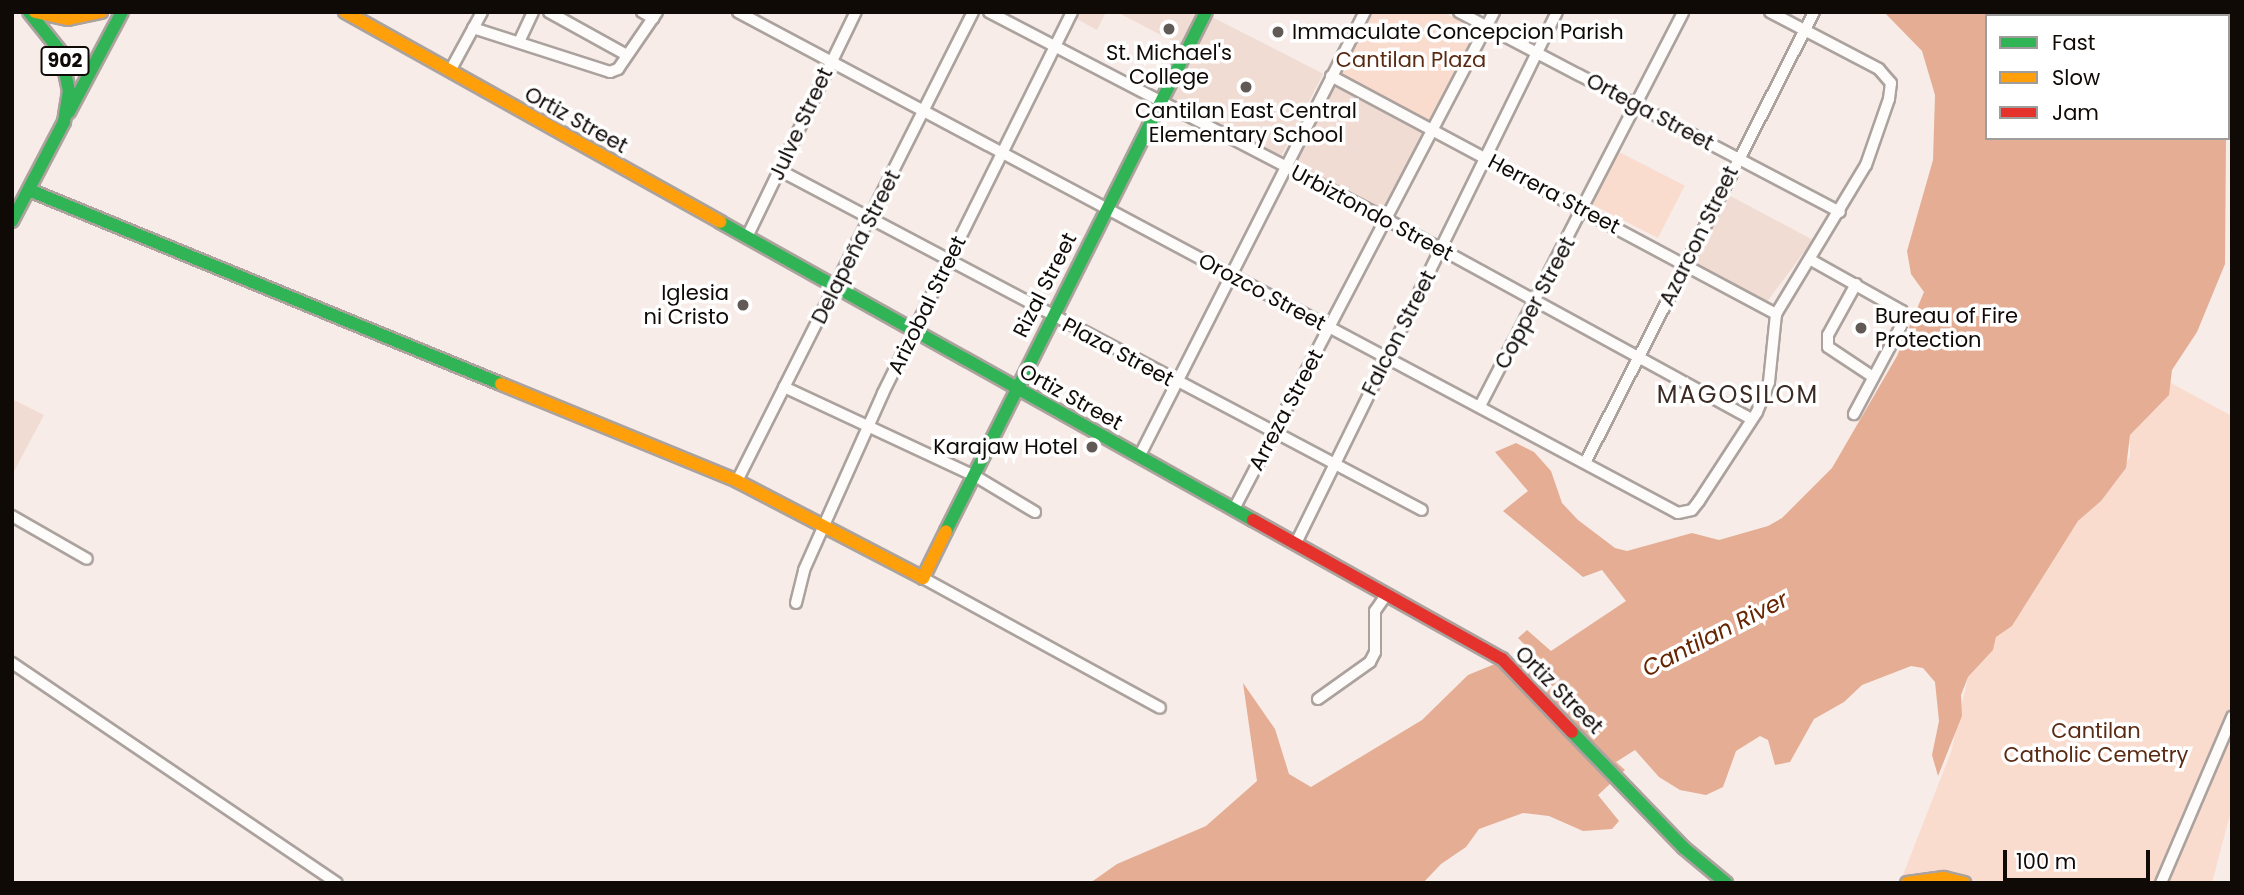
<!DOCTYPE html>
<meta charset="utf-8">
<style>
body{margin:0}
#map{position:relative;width:2244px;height:895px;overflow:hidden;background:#f7ece7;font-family:Poppins,sans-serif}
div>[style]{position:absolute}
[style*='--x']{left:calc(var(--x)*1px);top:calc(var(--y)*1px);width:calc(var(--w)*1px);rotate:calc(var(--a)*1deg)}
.built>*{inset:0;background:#f1dcd4;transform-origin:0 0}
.green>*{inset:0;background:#fadccf;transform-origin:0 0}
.water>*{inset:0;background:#e4ad94}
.roads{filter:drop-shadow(2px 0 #aba29e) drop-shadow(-2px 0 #aba29e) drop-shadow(0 2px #aba29e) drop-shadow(0 -2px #aba29e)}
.street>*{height:10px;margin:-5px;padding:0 5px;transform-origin:5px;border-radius:5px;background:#fefcfb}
.fast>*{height:12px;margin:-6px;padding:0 6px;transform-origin:6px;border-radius:6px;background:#30b455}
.slow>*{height:12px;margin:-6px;padding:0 6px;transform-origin:6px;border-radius:6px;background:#ff9f0a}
.jam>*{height:12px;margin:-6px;padding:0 6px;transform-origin:6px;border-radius:6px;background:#e5322d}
.dots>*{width:19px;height:19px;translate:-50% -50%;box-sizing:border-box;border:4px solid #fff;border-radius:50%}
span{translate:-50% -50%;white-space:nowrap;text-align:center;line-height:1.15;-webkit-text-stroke:7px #fff;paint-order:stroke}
.shield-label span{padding:2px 5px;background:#fff;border:2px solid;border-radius:5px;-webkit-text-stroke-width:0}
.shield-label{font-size:19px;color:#100a07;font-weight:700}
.poi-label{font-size:21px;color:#100a07}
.left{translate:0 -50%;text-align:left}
.right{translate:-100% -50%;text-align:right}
.park-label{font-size:21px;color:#5a2a12}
.street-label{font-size:21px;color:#100a07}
.water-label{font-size:23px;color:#662400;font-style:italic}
.quarter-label{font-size:24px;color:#3a2a23;letter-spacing:2px}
.frame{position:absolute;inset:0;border:14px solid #100a07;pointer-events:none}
.legend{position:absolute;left:1985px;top:14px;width:245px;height:126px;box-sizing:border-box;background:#fff;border:2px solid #9f9d9c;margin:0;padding:9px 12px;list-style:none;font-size:21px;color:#100a07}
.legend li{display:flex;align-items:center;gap:14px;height:35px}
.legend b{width:35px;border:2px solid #9f9d9c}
.scale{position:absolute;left:2003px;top:850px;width:147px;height:32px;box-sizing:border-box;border:4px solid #100a07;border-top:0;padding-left:9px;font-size:21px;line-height:24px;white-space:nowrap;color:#100a07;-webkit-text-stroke:5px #fff;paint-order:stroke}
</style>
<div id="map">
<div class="built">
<i style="clip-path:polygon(1078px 12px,1106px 12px,1097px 30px,1075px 18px)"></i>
<i style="clip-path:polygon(1117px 12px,1198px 12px,1180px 45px)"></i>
<i style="left:1210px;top:16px;width:127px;height:94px;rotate:27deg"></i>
<i style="left:1332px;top:85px;width:105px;height:86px;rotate:28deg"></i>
<i style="clip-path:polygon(1725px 193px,1813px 240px,1766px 303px,1691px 262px)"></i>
<i style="clip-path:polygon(12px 399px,44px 415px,12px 475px)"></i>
</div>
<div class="green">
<i style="clip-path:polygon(1371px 12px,1443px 12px,1477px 29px,1431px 122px,1339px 74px)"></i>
<i style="left:1617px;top:151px;width:76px;height:59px;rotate:27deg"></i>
<i style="clip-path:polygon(2169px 382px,2232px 416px,2232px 807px,2212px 883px,1974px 883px,1948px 873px,1903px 875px,1951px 752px,1968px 677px,1993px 650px,1996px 637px,2012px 626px,2078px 521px,2101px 501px,2130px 457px,2130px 435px,2169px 395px)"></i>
</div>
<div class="water">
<i style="clip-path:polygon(1884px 12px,2211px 12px,2212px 16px,1987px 16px,1987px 138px,2226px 138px,2225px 264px,2197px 332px,2172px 370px,2169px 395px,2130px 435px,2126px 468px,2101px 501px,2078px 521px,2012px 626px,1996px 637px,1993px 650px,1968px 677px,1961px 695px,1962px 716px,1938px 776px,1932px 755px,1939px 721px,1935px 682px,1923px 668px,1911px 666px,1862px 685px,1844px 702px,1814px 719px,1790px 762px,1775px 765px,1768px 740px,1760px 736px,1736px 751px,1723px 787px,1706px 795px,1680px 790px,1659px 777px,1635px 750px,1616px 762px,1625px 770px,1598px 795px,1619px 821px,1612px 829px,1583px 831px,1549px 816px,1523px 813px,1479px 829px,1466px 847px,1441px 864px,1423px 883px,1090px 883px,1117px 864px,1206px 826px,1257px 781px,1243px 683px,1275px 729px,1289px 774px,1311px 787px,1422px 720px,1468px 675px,1495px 664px,1507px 669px,1520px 659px,1529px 666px,1537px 657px,1518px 638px,1527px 630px,1551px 651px,1626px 601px,1602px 570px,1583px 577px,1503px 511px,1528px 491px,1495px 452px,1516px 443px,1534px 452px,1551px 471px,1562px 503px,1578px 520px,1615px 548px,1627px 551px,1692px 533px,1719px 540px,1768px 526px,1782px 518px,1832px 468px,1897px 356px,1924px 292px,1911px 274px,1907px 251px,1933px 160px,1935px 95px,1922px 51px)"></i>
</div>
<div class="roads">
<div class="street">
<i style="--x:549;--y:12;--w:89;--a:28.9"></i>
<i style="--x:642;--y:12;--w:13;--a:29"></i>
<i style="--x:738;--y:12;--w:1065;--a:28.06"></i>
<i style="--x:1678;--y:513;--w:14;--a:-12"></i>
<i style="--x:1692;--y:510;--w:11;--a:-52"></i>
<i style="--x:1699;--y:501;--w:106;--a:-56.9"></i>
<i style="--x:1757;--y:412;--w:32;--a:-68"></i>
<i style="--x:1769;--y:382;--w:68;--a:-84.1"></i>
<i style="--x:1776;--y:314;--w:174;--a:-58.9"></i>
<i style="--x:1866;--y:165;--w:70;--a:-70.8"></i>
<i style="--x:1889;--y:99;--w:16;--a:-83"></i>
<i style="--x:1891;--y:83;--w:18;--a:-131"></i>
<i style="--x:1879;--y:69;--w:123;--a:-152.4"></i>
<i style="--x:989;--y:12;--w:448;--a:27.5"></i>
<i style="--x:1386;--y:219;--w:416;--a:28.7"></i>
<i style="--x:1459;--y:12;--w:430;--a:27.7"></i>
<i style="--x:473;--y:28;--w:144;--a:17.8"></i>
<i style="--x:610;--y:72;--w:9;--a:-21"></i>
<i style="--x:618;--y:69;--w:69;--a:-55.6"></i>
<i style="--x:519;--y:42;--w:33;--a:-65"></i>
<i style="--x:450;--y:71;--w:67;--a:-61.5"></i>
<i style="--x:1331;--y:76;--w:505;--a:28.14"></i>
<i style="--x:779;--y:170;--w:727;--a:27.87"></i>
<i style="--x:747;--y:237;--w:250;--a:-64.2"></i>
<i style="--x:1811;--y:260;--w:104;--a:29.3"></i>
<i style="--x:1902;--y:311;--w:15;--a:94"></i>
<i style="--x:1901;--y:326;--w:100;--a:118.1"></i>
<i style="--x:1856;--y:284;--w:58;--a:118.8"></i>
<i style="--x:1828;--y:335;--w:12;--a:90"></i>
<i style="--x:1828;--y:347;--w:54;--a:33.7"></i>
<i style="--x:784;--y:387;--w:211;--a:25"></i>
<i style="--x:975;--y:476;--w:70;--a:31"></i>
<i style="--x:1480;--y:406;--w:443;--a:-62.7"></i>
<i style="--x:1139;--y:457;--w:499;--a:-63.1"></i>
<i style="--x:1586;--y:461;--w:504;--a:-63.08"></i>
<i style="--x:737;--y:481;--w:525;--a:-63.29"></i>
<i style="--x:1234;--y:509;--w:561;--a:-62.38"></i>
<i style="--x:12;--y:516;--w:86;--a:29.8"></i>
<i style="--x:1297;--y:541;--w:589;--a:-63.83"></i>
<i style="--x:923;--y:578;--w:270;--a:28.7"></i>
<i style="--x:796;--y:603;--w:34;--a:-76"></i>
<i style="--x:804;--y:570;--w:194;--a:-65.9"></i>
<i style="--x:883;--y:393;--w:425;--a:-63.6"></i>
<i style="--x:12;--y:663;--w:392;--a:34.1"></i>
<i style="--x:1318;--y:699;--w:64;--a:-35.4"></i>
<i style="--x:1370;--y:662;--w:11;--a:-63"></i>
<i style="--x:1375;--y:652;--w:41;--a:-90"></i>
<i style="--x:1375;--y:611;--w:19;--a:-55"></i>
<i style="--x:2161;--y:883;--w:181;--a:-66.8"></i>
</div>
<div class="fast">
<i style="--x:69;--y:112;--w:113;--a:-62.1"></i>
<i style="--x:29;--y:190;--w:510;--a:22.34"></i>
<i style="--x:12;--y:221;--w:112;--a:-62.3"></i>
<i style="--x:64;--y:122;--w:31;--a:-81"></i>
<i style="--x:69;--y:91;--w:40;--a:-102"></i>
<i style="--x:61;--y:52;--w:51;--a:-128.7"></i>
<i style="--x:720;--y:222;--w:611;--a:29.21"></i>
<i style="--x:946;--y:531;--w:580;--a:-63.39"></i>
<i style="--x:1572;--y:732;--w:161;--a:46"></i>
<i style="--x:1684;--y:848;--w:55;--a:39.8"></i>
</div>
<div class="slow">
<i style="--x:35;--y:12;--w:34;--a:12"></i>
<i style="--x:68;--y:19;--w:34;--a:-12"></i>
<i style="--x:345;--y:12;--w:430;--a:29.2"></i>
<i style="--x:501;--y:384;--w:255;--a:22.3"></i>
<i style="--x:737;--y:481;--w:210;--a:27.5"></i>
<i style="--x:923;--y:578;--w:52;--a:-63.9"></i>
<i style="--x:1907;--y:883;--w:37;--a:-8"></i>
<i style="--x:1944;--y:878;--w:21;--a:14"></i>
</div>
<div class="jam">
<i style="--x:1253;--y:520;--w:285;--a:29.2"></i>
<i style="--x:1502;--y:659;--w:101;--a:46.2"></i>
</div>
</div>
<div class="dots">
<i style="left:1169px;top:29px;background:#615955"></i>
<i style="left:1278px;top:32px;background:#615955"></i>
<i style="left:1246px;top:87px;background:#615955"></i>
<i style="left:743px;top:305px;background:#615955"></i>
<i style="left:1861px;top:328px;background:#615955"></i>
<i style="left:1092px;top:447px;background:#615955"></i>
</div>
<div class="shield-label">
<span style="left:65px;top:61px">902</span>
</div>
<div class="poi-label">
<span class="left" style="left:1292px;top:32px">Immaculate Concepcion Parish</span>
<span style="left:1169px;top:65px">St. Michael's<br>College</span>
<span style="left:1246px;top:123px">Cantilan East Central<br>Elementary School</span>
<span class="right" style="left:729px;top:305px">Iglesia<br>ni Cristo</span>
<span class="left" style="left:1875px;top:328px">Bureau of Fire<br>Protection</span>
<span class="right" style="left:1078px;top:447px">Karajaw Hotel</span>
</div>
<div class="park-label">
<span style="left:1411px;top:60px">Cantilan Plaza</span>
<span style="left:2096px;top:743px">Cantilan<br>Catholic Cemetry</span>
</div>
<div class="street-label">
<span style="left:1650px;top:112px;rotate:28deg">Ortega Street</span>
<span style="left:576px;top:120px;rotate:29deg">Ortiz Street</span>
<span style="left:801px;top:124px;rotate:-65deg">Julve Street</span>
<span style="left:1554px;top:194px;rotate:28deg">Herrera Street</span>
<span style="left:1372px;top:213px;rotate:28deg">Urbiztondo Street</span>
<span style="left:1699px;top:236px;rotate:-64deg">Azarcon Street</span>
<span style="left:856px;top:247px;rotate:-63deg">Delapeña Street</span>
<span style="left:1045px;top:285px;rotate:-63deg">Rizal Street</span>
<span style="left:1262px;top:292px;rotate:28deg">Orozco Street</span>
<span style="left:1535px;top:303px;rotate:-62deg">Copper Street</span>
<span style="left:927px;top:305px;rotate:-64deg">Arizobal Street</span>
<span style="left:1399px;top:333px;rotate:-63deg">Falcon Street</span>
<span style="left:1118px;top:352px;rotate:28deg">Plaza Street</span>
<span style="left:1071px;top:397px;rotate:29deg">Ortiz Street</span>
<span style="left:1286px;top:410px;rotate:-62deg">Arreza Street</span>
<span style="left:1559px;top:690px;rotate:45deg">Ortiz Street</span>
</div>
<div class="water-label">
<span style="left:1715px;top:634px;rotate:-27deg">Cantilan River</span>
</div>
<div class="quarter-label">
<span style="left:1738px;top:395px">MAGOSILOM</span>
</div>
<div class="frame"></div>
<ul class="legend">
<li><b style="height:9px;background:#30b455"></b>Fast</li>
<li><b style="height:9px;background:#ff9f0a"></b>Slow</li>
<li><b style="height:9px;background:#e5322d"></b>Jam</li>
</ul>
<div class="scale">100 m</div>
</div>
